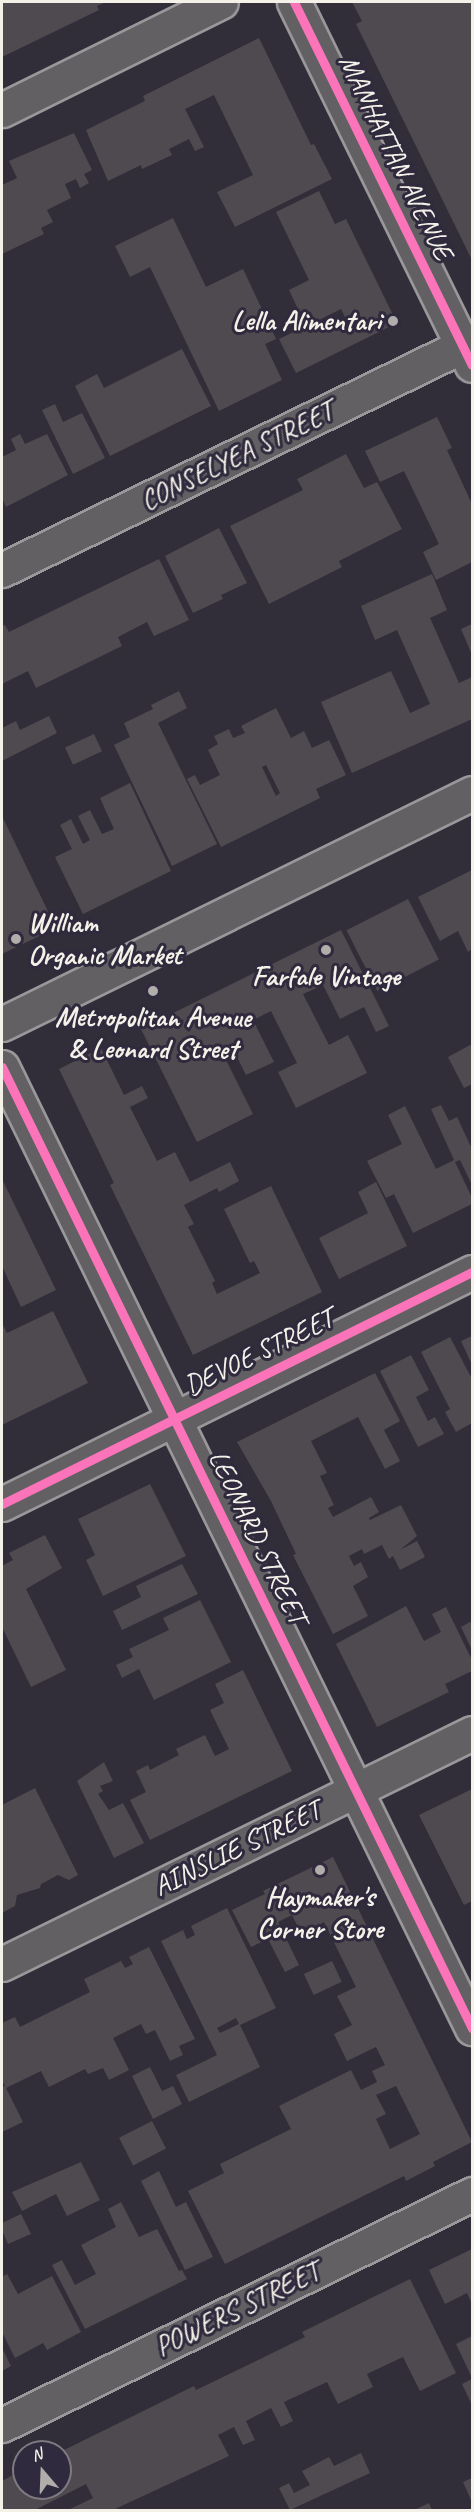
<!DOCTYPE html>
<style>
body{margin:0}
#map{position:relative;width:474px;height:2512px;overflow:hidden;background:#312e39;font-family:Caveat,sans-serif}
div>[style]{position:absolute}
[style*='--x']{left:calc(var(--x)*1px);top:calc(var(--y)*1px);width:calc(var(--w)*1px);rotate:calc(var(--a)*1deg)}
.building>*{inset:0;background:#4f4a50;transform-origin:0 0}
.roads{filter:drop-shadow(2px 0 #9a989b) drop-shadow(-2px 0 #9a989b) drop-shadow(0 2px #9a989b) drop-shadow(0 -2px #9a989b)}
.minor>*{height:33px;margin:-16.5px;padding:0 16.5px;transform-origin:16.5px;border-radius:16.5px;background:#626063}
.secondary>*{height:33px;margin:-16.5px;padding:0 16.5px;transform-origin:16.5px;border-radius:16.5px;background:#626063}
.cycleway>*{height:9px;margin:-4.5px;padding:0 4.5px;transform-origin:4.5px;border-radius:4.5px;background:#fb73b8}
.dots>*{width:16px;height:16px;translate:-50% -50%;box-sizing:border-box;border:3px solid #2f2a3d;border-radius:50%}
span{translate:-50% -50%;white-space:nowrap;text-align:center;line-height:1.15;-webkit-text-stroke:6px #2f2a3d;paint-order:stroke}
.street-label{font-size:28px;color:#f4f1e8}
.poi-label{font-size:28px;color:#f4f1e8;font-weight:700}
.right{translate:-100% -50%;text-align:right}
.left{translate:0 -50%;text-align:left}
.frame{position:absolute;inset:0;border:3px solid #f4f1e8;pointer-events:none}
.north{position:absolute;left:12px;top:2440px;width:60px;height:60px;box-sizing:border-box;background:#2f2a3d;border:2px solid #7e7a81;border-radius:50%;rotate:341deg;font-size:16px;font-weight:700;line-height:24px;text-align:center;color:#f4f1e8}
.north::after{content:'';display:block;margin:auto;width:21px;height:27px;background:#b0adab;clip-path:polygon(50% 0,100% 100%,50% 72%,0 100%)}
</style>
<div id="map">
<div class="building">
<i style="clip-path:polygon(2px 2px,106px 2px,97px 6px,99px 10px,2px 57px)"></i>
<i style="clip-path:polygon(352px 2px,472px 2px,472px 260px,356px 24px,362px 21px)"></i>
<i style="clip-path:polygon(259px 38px,311px 145px,314px 144px,332px 179px,235px 227px,217px 192px,253px 175px,214px 95px,185px 109px,204px 147px,195px 151px,189px 139px,169px 149px,172px 155px,142px 169px,141px 165px,108px 181px,86px 130px,145px 101px,143px 96px)"></i>
<i style="clip-path:polygon(74px 133px,92px 170px,84px 174px,89px 183px,80px 188px,76px 179px,65px 184px,71px 198px,47px 210px,53px 222px,41px 228px,44px 234px,2px 254px,2px 185px,17px 178px,9px 161px)"></i>
<i style="clip-path:polygon(evenodd,319px 191px,335px 224px,346px 219px,397px 323px,296px 373px,279px 339px,306px 326px,289px 290px,309px 280px,276px 212px,319px 191px,341px 309px,346px 319px,323px 329px,319px 320px,341px 309px)"></i>
<i style="clip-path:polygon(173px 218px,206px 287px,243px 269px,276px 339px,265px 344px,282px 380px,219px 411px,150px 267px,130px 277px,115px 246px)"></i>
<i style="clip-path:polygon(182px 349px,211px 406px,110px 456px,75px 386px,97px 374px,104px 388px)"></i>
<i style="clip-path:polygon(55px 404px,63px 422px,82px 413px,105px 458px,73px 474px,42px 410px)"></i>
<i style="clip-path:polygon(437px 417px,452px 448px,447px 450px,472px 504px,472px 562px,436px 580px,423px 552px,439px 544px,404px 471px,380px 482px,365px 451px)"></i>
<i style="clip-path:polygon(20px 434px,25px 444px,47px 434px,68px 475px,6px 507px,2px 498px,2px 457px,16px 450px,11px 439px)"></i>
<i style="clip-path:polygon(346px 454px,364px 488px,377px 482px,402px 529px,339px 561px,342px 567px,269px 604px,230px 526px,303px 490px,297px 479px)"></i>
<i style="clip-path:polygon(219px 528px,247px 583px,221px 595px,223px 599px,193px 613px,165px 556px)"></i>
<i style="clip-path:polygon(159px 559px,189px 620px,154px 636px,147px 622px,118px 637px,122px 646px,36px 688px,28px 671px,2px 684px,2px 626px,5px 625px,9px 632px)"></i>
<i style="clip-path:polygon(432px 574px,447px 610px,430px 618px,459px 683px,472px 677px,472px 719px,352px 773px,321px 702px,391px 671px,410px 713px,430px 704px,397px 630px,375px 640px,361px 606px)"></i>
<i style="clip-path:polygon(472px 624px,472px 655px,461px 629px)"></i>
<i style="clip-path:polygon(179px 691px,187px 708px,158px 723px,217px 844px,172px 866px,114px 745px,130px 737px,124px 723px,153px 709px,151px 705px)"></i>
<i style="clip-path:polygon(evenodd,276px 708px,291px 738px,304px 731px,312px 748px,329px 740px,346px 775px,316px 789px,320px 798px,221px 847px,187px 779px,195px 775px,200px 785px,220px 775px,208px 750px,218px 744px,214px 736px,229px 729px,233px 738px,245px 733px,241px 726px,276px 708px,266px 765px,280px 793px,276px 796px,262px 767px,266px 765px)"></i>
<i style="clip-path:polygon(49px 716px,57px 733px,2px 761px,2px 728px,16px 721px,20px 730px)"></i>
<i style="left:94px;top:734px;width:19px;height:32px;rotate:65deg"></i>
<i style="clip-path:polygon(130px 783px,171px 871px,83px 914px,55px 857px,72px 849px,60px 825px,71px 819px,83px 844px,90px 840px,78px 816px,90px 810px,102px 834px,114px 829px,100px 798px)"></i>
<i style="clip-path:polygon(2px 816px,56px 928px,2px 954px)"></i>
<i style="clip-path:polygon(472px 870px,472px 949px,468px 952px,458px 931px,440px 941px,418px 897px)"></i>
<i style="left:408px;top:899px;width:68px;height:69px;rotate:63deg"></i>
<i style="clip-path:polygon(341px 930px,389px 1026px,376px 1032px,364px 1007px,340px 1019px,323px 985px,303px 994px,329px 1045px,348px 1035px,367px 1073px,296px 1108px,278px 1072px,297px 1063px,271px 1011px,253px 1020px,274px 1062px,246px 1075px,235px 1053px,225px 1058px,253px 1114px,197px 1142px,141px 1029px)"></i>
<i style="clip-path:polygon(472px 1044px,472px 1084px,464px 1088px,448px 1057px)"></i>
<i style="clip-path:polygon(101px 1048px,124px 1095px,142px 1086px,148px 1098px,130px 1107px,157px 1161px,175px 1152px,190px 1182px,230px 1162px,239px 1181px,219px 1192px,217px 1188px,184px 1205px,194px 1224px,188px 1227px,215px 1281px,212px 1283px,217px 1294px,260px 1273px,254px 1261px,250px 1263px,224px 1209px,271px 1186px,322px 1292px,193px 1355px,110px 1185px,114px 1183px,59px 1069px)"></i>
<i style="clip-path:polygon(441px 1105px,449px 1121px,457px 1117px,472px 1149px,472px 1185px,460px 1160px,455px 1162px,472px 1198px,472px 1204px,413px 1233px,394px 1194px,386px 1198px,367px 1161px,402px 1144px,388px 1115px,405px 1106px,436px 1169px,454px 1160px,431px 1109px)"></i>
<i style="clip-path:polygon(2px 1179px,56px 1290px,21px 1307px,2px 1266px)"></i>
<i style="clip-path:polygon(376px 1182px,407px 1246px,339px 1279px,319px 1238px,368px 1213px,358px 1192px)"></i>
<i style="clip-path:polygon(53px 1311px,88px 1383px,2px 1425px,2px 1323px,7px 1333px)"></i>
<i style="clip-path:polygon(472px 1336px,472px 1365px,461px 1341px)"></i>
<i style="clip-path:polygon(450px 1337px,472px 1379px,472px 1423px,456px 1432px,445px 1412px,450px 1409px,421px 1352px)"></i>
<i style="clip-path:polygon(411px 1355px,429px 1390px,416px 1397px,428px 1421px,435px 1417px,444px 1434px,418px 1447px,380px 1371px)"></i>
<i style="clip-path:polygon(375px 1373px,400px 1421px,384px 1430px,400px 1461px,385px 1469px,358px 1417px,311px 1441px,327px 1473px,320px 1476px,334px 1505px,328px 1508px,333px 1517px,371px 1497px,379px 1512px,369px 1518px,370px 1520px,401px 1505px,417px 1536px,400px 1550px,417px 1541px,425px 1557px,400px 1570px,393px 1556px,389px 1559px,382px 1545px,364px 1554px,362px 1549px,349px 1556px,354px 1566px,361px 1562px,368px 1577px,353px 1586px,368px 1616px,333px 1634px,293px 1555px,296px 1554px,271px 1501px,237px 1442px)"></i>
<i style="clip-path:polygon(150px 1484px,186px 1556px,103px 1596px,86px 1560px,95px 1555px,78px 1519px)"></i>
<i style="clip-path:polygon(45px 1535px,62px 1568px,26px 1589px,66px 1670px,31px 1687px,2px 1627px,2px 1566px,13px 1560px,9px 1553px)"></i>
<i style="clip-path:polygon(182px 1564px,198px 1594px,122px 1630px,113px 1611px,141px 1597px,136px 1586px)"></i>
<i style="clip-path:polygon(200px 1600px,231px 1662px,154px 1700px,139px 1669px,122px 1678px,116px 1665px,133px 1657px,129px 1649px,169px 1630px,163px 1618px)"></i>
<i style="clip-path:polygon(406px 1606px,424px 1641px,441px 1632px,432px 1614px,446px 1607px,472px 1660px,472px 1671px,445px 1684px,449px 1692px,377px 1727px,336px 1644px)"></i>
<i style="clip-path:polygon(472px 1621px,472px 1650px,461px 1627px)"></i>
<i style="clip-path:polygon(243px 1670px,292px 1771px,150px 1840px,130px 1800px,146px 1792px,136px 1771px,148px 1765px,150px 1770px,179px 1755px,176px 1749px,205px 1735px,215px 1756px,229px 1749px,210px 1710px,224px 1703px,215px 1684px)"></i>
<i style="clip-path:polygon(104px 1762px,113px 1781px,100px 1786px,103px 1791px,98px 1794px,109px 1810px,123px 1803px,144px 1843px,114px 1858px,77px 1781px)"></i>
<i style="clip-path:polygon(35px 1788px,78px 1875px,69px 1880px,58px 1875px,41px 1884px,40px 1888px,17px 1895px,15px 1906px,2px 1913px,2px 1805px)"></i>
<i style="clip-path:polygon(472px 1789px,472px 1901px,464px 1905px,419px 1815px)"></i>
<i style="clip-path:polygon(evenodd,333px 1857px,472px 2142px,433px 2162px,435px 2166px,406px 2181px,404px 2176px,225px 2264px,188px 2191px,224px 2173px,220px 2164px,291px 2129px,279px 2106px,351px 2070px,361px 2090px,377px 2082px,372px 2071px,385px 2065px,376px 2047px,347px 2061px,334px 2034px,352px 2025px,337px 1996px,356px 1987px,324px 1922px,302px 1935px,292px 1915px,278px 1922px,299px 1965px,285px 1972px,268px 1939px,251px 1947px,232px 1910px,265px 1894px,263px 1891px,333px 1857px,396px 2086px,420px 2134px,390px 2149px,376px 2119px,386px 2114px,376px 2095px,396px 2086px)"></i>
<i style="clip-path:polygon(evenodd,227px 1908px,276px 2008px,240px 2025px,260px 2067px,189px 2102px,176px 2075px,217px 2055px,161px 1941px,183px 1930px,187px 1939px,195px 1935px,191px 1926px,227px 1908px,236px 2018px,239px 2024px,220px 2033px,217px 2028px,236px 2018px)"></i>
<i style="clip-path:polygon(149px 1947px,195px 2039px,179px 2046px,183px 2055px,170px 2061px,155px 2030px,146px 2034px,141px 2024px,113px 2038px,129px 2070px,109px 2080px,103px 2068px,88px 2074px,85px 2069px,49px 2087px,41px 2071px,6px 2088px,23px 2122px,2px 2132px,2px 2087px,5px 2086px,2px 2080px,2px 2023px,15px 2017px,20px 2027px,90px 1992px,84px 1979px,121px 1961px,125px 1968px,133px 1964px,129px 1957px)"></i>
<i style="left:332px;top:1961px;width:23px;height:31px;rotate:65deg"></i>
<i style="clip-path:polygon(150px 2067px,162px 2091px,173px 2086px,182px 2104px,153px 2119px,132px 2076px)"></i>
<i style="left:152px;top:2121px;width:31px;height:37px;rotate:63deg"></i>
<i style="clip-path:polygon(81px 2162px,100px 2200px,67px 2216px,56px 2194px,22px 2211px,12px 2192px)"></i>
<i style="clip-path:polygon(159px 2171px,176px 2207px,186px 2202px,213px 2257px,185px 2270px,141px 2181px)"></i>
<i style="clip-path:polygon(121px 2202px,139px 2237px,157px 2229px,179px 2271px,182px 2270px,187px 2279px,85px 2329px,52px 2265px,62px 2260px,75px 2285px,96px 2274px,81px 2245px,116px 2227px,108px 2209px)"></i>
<i style="clip-path:polygon(21px 2214px,31px 2234px,8px 2244px,2px 2230px,2px 2223px)"></i>
<i style="clip-path:polygon(472px 2249px,472px 2304px,467px 2293px,445px 2304px,429px 2270px)"></i>
<i style="clip-path:polygon(7px 2274px,18px 2294px,52px 2276px,81px 2332px,47px 2350px,43px 2343px,15px 2358px,2px 2332px,2px 2277px)"></i>
<i style="clip-path:polygon(410px 2279px,456px 2373px,420px 2391px,403px 2357px,367px 2374px,373px 2387px,338px 2404px,327px 2382px,284px 2402px,293px 2421px,281px 2427px,271px 2408px,246px 2421px,255px 2440px,243px 2445px,234px 2427px,218px 2435px,229px 2456px,113px 2510px,68px 2510px,93px 2498px,86px 2484px,35px 2510px,2px 2510px,2px 2481px,24px 2469px,24px 2488px,60px 2488px,60px 2452px,194px 2386px,196px 2390px,250px 2364px,305px 2337px,302px 2332px)"></i>
<i style="clip-path:polygon(472px 2336px,472px 2378px,456px 2344px)"></i>
<i style="clip-path:polygon(2px 2348px,11px 2366px,2px 2371px)"></i>
<i style="clip-path:polygon(472px 2379px,472px 2405px,462px 2384px)"></i>
<i style="clip-path:polygon(361px 2453px,370px 2473px,290px 2510px,279px 2488px,289px 2483px,294px 2493px,310px 2485px,302px 2471px,329px 2457px,334px 2466px)"></i>
<i style="clip-path:polygon(472px 2478px,472px 2502px,463px 2482px)"></i>
<i style="clip-path:polygon(429px 2503px,432px 2510px,414px 2510px)"></i>
</div>
<div class="roads">
<div class="minor">
<i style="--x:294;--y:2;--w:404;--a:63.9"></i>
<i style="--x:2;--y:110;--w:244;--a:-26.3"></i>
<i style="--x:2;--y:570;--w:523;--a:-25.98"></i>
<i style="--x:2;--y:1067;--w:1070;--a:63.94"></i>
<i style="--x:2;--y:1504;--w:524;--a:-26.27"></i>
<i style="--x:2;--y:1964;--w:524;--a:-26.17"></i>
<i style="--x:2;--y:2425;--w:524;--a:-26.17"></i>
</div>
<div class="secondary">
<i style="--x:2;--y:1024;--w:524;--a:-26.17"></i>
</div>
</div>
<div class="cycleway">
<i style="--x:294;--y:2;--w:404;--a:63.9"></i>
<i style="--x:2;--y:1067;--w:1070;--a:63.94"></i>
<i style="--x:2;--y:1504;--w:524;--a:-26.27"></i>
</div>
<div class="dots">
<i style="left:393px;top:321px;background:#b0adab"></i>
<i style="left:16px;top:939px;background:#b0adab"></i>
<i style="left:326px;top:950px;background:#b0adab"></i>
<i style="left:153px;top:991px;background:#b0adab"></i>
<i style="left:320px;top:1870px;background:#b0adab"></i>
</div>
<div class="street-label">
<span style="left:396px;top:157px;rotate:64deg">MANHATTAN AVENUE</span>
<span style="left:237px;top:456px;rotate:-26deg">CONSELYEA STREET</span>
<span style="left:259px;top:1352px;rotate:-26deg">DEVOE STREET</span>
<span style="left:258px;top:1537px;rotate:64deg">LEONARD STREET</span>
<span style="left:237px;top:1848px;rotate:-26deg">AINSLIE STREET</span>
<span style="left:237px;top:2309px;rotate:-26deg">POWERS STREET</span>
</div>
<div class="poi-label">
<span class="right" style="left:381px;top:321px">Lella Alimentari</span>
<span class="left" style="left:28px;top:939px">William<br>Organic Market</span>
<span style="left:326px;top:976px">Farfale Vintage</span>
<span style="left:153px;top:1033px">Metropolitan Avenue<br>&amp; Leonard Street</span>
<span style="left:320px;top:1913px">Haymaker's<br>Corner Store</span>
</div>
<div class="frame"></div>
<div class="north">N</div>
</div>
